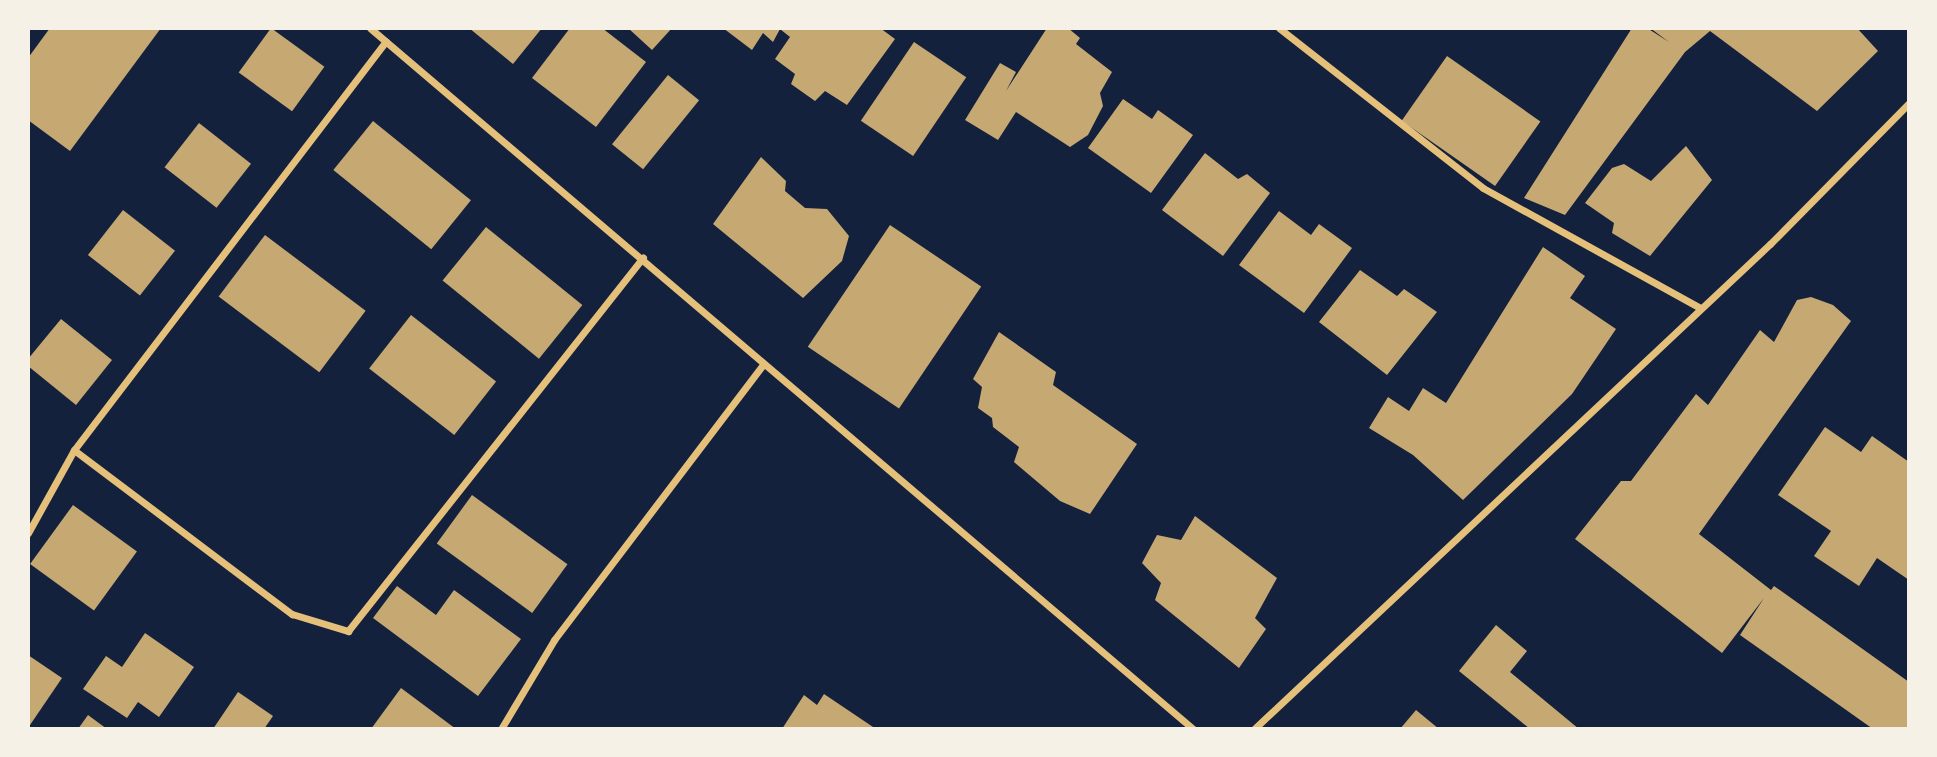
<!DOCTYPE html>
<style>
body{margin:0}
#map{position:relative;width:1937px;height:757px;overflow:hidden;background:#14213d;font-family:Ubuntu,sans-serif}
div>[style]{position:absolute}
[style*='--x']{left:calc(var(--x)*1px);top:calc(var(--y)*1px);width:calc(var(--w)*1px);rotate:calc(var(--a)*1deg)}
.building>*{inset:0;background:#c6a872;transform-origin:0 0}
.minor>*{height:7px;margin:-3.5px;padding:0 3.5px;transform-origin:3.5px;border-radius:3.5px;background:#e5c07b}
span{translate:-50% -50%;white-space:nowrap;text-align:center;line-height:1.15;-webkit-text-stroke:7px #f6f1e7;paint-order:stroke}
.frame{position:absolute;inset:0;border:30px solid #f6f1e7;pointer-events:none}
</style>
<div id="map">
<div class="building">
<i style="clip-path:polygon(50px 28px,161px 28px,70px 151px,28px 120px,28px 58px)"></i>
<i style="left:271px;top:28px;width:66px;height:55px;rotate:36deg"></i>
<i style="clip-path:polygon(469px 28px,542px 28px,513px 64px)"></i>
<i style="clip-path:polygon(570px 28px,602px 28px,646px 62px,596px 127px,532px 78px)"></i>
<i style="clip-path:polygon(628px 28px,672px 28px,652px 50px)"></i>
<i style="clip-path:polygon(723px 28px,880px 28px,895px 39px,847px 105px,825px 91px,815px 101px,791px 84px,795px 74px,775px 59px,790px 37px,780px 29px,773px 42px,763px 33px,752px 50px)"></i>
<i style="clip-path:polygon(1047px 28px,1068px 28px,1080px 38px,1076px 44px,1112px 72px,1100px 93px,1103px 106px,1088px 135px,1070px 147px,1016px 112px,998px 140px,965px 120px,1000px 63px,1016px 72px,1006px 91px)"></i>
<i style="clip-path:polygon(1632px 28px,1647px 28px,1669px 42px,1650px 28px,1857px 28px,1878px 51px,1817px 111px,1710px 31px,1685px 52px,1565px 215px,1524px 198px)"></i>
<i style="left:914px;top:42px;width:63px;height:95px;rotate:34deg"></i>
<i style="left:1447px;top:56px;width:114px;height:79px;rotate:35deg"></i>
<i style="left:668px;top:75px;width:40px;height:89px;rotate:39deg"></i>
<i style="clip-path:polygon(1123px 99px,1152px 119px,1158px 110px,1193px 135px,1151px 193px,1088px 148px)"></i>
<i style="left:373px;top:121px;width:126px;height:63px;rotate:39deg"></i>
<i style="left:199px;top:123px;width:66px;height:56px;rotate:38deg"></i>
<i style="clip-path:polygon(1686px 146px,1712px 180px,1650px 256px,1612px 233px,1614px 223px,1585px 203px,1612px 168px,1624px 164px,1651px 181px)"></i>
<i style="clip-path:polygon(1205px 153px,1238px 179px,1247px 174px,1270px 193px,1223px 256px,1162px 210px)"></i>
<i style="clip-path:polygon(761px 157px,786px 181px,785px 191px,805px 208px,827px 209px,849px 236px,842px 261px,803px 298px,713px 224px)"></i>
<i style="left:123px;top:210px;width:66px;height:57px;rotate:38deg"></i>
<i style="clip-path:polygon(1279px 211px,1311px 235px,1319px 224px,1352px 248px,1304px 313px,1239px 265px)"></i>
<i style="left:890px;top:225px;width:110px;height:147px;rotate:34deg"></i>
<i style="left:486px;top:227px;width:124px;height:69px;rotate:39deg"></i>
<i style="left:265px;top:235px;width:126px;height:77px;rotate:37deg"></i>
<i style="clip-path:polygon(1543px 247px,1585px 276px,1570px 298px,1616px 329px,1572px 394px,1463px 500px,1413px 455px,1369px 428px,1388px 397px,1409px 411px,1423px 388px,1446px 403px)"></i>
<i style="clip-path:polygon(1360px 270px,1397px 296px,1404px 289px,1437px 312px,1387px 375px,1319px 322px)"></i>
<i style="clip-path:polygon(1811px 297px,1833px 305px,1851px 321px,1699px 534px,1771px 590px,1774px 586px,1909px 682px,1909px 729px,1873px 729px,1740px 635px,1764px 598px,1722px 653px,1575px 539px,1621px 481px,1631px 481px,1696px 394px,1708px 405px,1760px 330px,1774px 342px,1797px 300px)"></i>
<i style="left:411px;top:315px;width:108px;height:68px;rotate:38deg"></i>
<i style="clip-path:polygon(61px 319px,112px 360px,76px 405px,28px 366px,28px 359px)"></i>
<i style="clip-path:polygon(999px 332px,1056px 372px,1053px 385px,1137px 444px,1090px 514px,1060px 501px,1014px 462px,1019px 447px,993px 427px,992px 418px,978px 408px,982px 387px,973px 379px)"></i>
<i style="clip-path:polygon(1825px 427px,1861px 452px,1872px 436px,1909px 462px,1909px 580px,1877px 558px,1859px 586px,1814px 556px,1831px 531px,1778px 495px)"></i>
<i style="left:472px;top:495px;width:118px;height:60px;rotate:36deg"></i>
<i style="left:73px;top:505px;width:79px;height:73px;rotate:36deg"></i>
<i style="clip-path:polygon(1195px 516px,1277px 578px,1255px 618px,1266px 629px,1239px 668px,1155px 600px,1161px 583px,1142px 563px,1157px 535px,1181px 540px)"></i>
<i style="clip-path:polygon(397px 586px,436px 615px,454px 590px,521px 639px,478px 696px,373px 618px)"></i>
<i style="clip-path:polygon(1496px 625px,1527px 651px,1510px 672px,1579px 729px,1530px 729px,1459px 671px)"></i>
<i style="clip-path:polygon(145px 633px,194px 667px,159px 717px,138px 702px,127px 718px,83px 689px,106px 656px,122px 667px)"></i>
<i style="clip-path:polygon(28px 655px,62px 678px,28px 728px)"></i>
<i style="clip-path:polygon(401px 688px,456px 729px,371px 729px)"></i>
<i style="clip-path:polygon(238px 692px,273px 716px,264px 729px,213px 729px)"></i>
<i style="clip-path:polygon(824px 694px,876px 729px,782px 729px,804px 695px,817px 705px)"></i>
<i style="clip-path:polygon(1416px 710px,1439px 729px,1400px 729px)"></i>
<i style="clip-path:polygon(88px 715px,107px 729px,78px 729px)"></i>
</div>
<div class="minor">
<i style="--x:370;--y:28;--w:1081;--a:40.42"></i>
<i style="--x:1279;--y:28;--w:259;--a:38.1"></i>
<i style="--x:1483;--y:188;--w:248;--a:28.9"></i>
<i style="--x:74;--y:450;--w:273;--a:37"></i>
<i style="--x:292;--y:614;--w:59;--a:16.9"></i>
<i style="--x:348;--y:631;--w:476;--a:-51.7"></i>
<i style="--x:28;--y:533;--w:95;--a:-61"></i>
<i style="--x:74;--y:450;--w:514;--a:-52.66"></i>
<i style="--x:501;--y:729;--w:104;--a:-59.2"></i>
<i style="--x:554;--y:640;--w:345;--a:-52.8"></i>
<i style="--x:1254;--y:729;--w:708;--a:-43.23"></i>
<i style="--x:1770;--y:244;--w:198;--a:-45.4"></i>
</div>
<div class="frame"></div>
</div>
